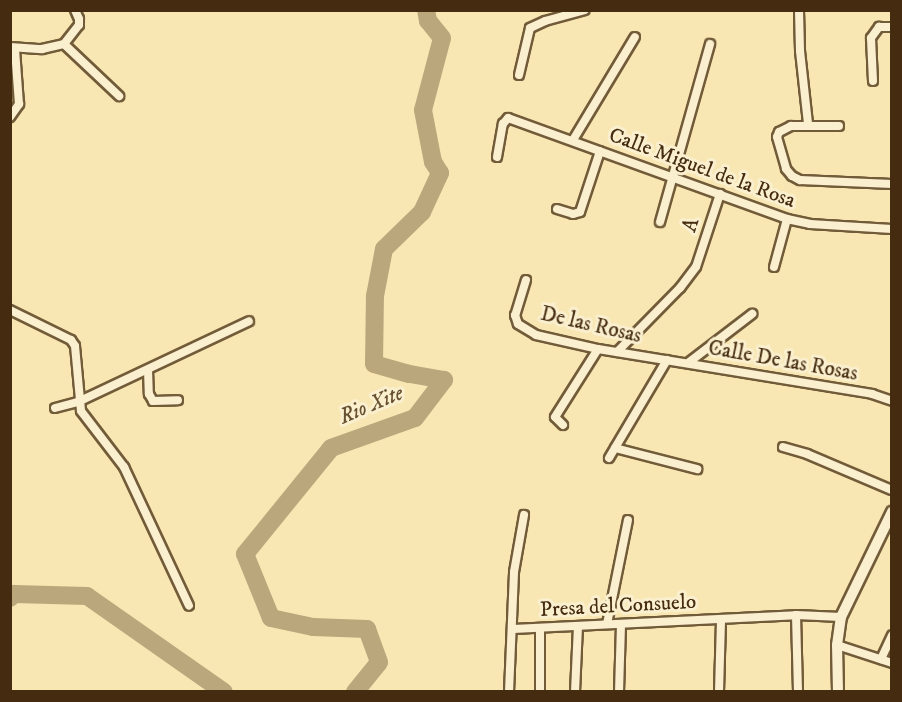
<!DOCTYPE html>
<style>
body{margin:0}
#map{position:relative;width:902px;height:702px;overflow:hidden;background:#f8e7b3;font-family:"IM FELL DW Pica",serif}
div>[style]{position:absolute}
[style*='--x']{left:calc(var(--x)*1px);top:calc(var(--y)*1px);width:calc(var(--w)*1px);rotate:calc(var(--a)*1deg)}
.river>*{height:18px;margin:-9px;padding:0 9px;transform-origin:9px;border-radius:9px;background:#bba77c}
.roads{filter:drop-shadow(2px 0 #725b39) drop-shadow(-2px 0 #725b39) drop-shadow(0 2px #725b39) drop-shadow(0 -2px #725b39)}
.street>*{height:8px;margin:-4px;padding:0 4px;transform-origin:4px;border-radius:4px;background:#faefce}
.secondary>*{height:10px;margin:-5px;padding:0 5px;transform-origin:5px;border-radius:5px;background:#faefce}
span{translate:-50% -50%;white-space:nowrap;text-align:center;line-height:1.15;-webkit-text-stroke:6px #faefce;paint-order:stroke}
.street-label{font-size:21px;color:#452c10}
.water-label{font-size:22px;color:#685130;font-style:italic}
.frame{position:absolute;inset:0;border:12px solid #452c10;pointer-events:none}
</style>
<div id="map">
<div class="river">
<i style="--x:10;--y:598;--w:6;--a:-45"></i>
<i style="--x:14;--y:594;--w:73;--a:1.6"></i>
<i style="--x:87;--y:596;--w:167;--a:35"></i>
<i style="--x:355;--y:692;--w:38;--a:-51"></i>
<i style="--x:379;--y:662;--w:35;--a:-110"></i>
<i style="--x:367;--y:629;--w:54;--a:-177.9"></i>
<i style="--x:313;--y:627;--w:43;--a:-167.9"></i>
<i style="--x:271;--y:618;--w:69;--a:-112.1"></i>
<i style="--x:245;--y:554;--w:136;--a:-50.9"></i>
<i style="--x:331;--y:448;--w:89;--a:-19.7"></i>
<i style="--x:415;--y:418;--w:48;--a:-52.7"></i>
<i style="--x:444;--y:380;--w:36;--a:-170"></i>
<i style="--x:409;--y:374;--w:36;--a:-164"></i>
<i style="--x:374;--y:364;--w:68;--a:-89.2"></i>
<i style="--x:375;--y:296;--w:48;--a:-79.2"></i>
<i style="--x:384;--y:249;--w:53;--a:-44.2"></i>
<i style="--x:422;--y:212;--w:43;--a:-65.2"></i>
<i style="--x:440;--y:173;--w:13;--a:-122"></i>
<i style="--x:433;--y:162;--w:53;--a:-100.9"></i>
<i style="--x:423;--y:110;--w:74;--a:-75.2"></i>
<i style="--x:442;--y:38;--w:22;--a:-129"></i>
<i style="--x:428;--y:21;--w:11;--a:-100"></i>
</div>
<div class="roads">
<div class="street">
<i style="--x:799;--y:10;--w:41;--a:88.6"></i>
<i style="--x:800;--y:51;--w:73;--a:83.7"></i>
<i style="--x:64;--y:44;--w:76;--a:43.4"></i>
<i style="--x:10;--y:47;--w:32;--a:4"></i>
<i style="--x:42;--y:49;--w:23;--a:-13"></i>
<i style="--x:64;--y:44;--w:24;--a:-52"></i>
<i style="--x:79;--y:25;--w:6;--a:-90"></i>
<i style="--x:79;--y:19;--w:10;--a:-114"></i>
<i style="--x:519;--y:75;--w:48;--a:-76.8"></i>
<i style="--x:530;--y:28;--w:17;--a:-25"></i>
<i style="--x:545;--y:21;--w:41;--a:-15.4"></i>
<i style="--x:873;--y:81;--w:43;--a:-92.7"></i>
<i style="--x:871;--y:38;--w:14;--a:-54"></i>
<i style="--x:879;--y:27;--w:13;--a:0"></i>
<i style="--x:10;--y:117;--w:16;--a:-55"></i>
<i style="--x:19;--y:104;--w:55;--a:-94.2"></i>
<i style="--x:839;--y:126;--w:48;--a:180"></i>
<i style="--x:791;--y:126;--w:13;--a:153"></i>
<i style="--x:779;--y:132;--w:5;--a:112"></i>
<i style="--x:777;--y:137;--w:33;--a:74"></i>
<i style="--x:786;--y:169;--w:9;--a:49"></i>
<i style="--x:792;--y:176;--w:9;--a:27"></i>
<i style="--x:800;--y:180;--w:92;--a:2.5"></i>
<i style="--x:573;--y:140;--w:120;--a:-59"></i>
<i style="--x:497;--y:157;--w:34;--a:-80"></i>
<i style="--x:503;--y:124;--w:8;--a:-50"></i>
<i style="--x:508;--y:118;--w:297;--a:19.9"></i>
<i style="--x:787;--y:219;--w:24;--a:12"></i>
<i style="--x:810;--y:224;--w:82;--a:3.5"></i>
<i style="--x:557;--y:209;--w:17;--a:17"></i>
<i style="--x:573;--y:214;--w:7;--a:-16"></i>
<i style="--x:580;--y:212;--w:64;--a:-71.8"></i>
<i style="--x:660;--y:222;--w:185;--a:-74.3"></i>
<i style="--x:774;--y:267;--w:50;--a:-74.8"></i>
<i style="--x:526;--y:280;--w:37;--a:107"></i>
<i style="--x:515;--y:315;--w:9;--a:72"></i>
<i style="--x:518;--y:324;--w:21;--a:31"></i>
<i style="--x:536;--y:335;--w:64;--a:12.7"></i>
<i style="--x:598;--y:349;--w:278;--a:9.3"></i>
<i style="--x:872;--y:394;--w:21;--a:19"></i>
<i style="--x:10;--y:310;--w:68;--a:26.2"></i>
<i style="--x:71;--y:340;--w:7;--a:56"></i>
<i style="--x:75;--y:346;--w:65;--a:84.7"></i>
<i style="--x:81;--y:411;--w:71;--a:52.5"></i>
<i style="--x:124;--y:467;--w:153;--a:64.9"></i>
<i style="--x:617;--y:352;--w:90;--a:-45.5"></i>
<i style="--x:680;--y:288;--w:26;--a:-53"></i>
<i style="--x:696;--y:267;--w:77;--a:-71.8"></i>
<i style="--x:688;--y:363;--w:81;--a:-37.4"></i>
<i style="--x:148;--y:370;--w:24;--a:88"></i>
<i style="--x:149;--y:394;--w:8;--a:60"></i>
<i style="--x:153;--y:401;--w:25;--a:-2"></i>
<i style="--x:55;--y:408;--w:24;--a:-15"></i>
<i style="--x:78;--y:402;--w:189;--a:-25.3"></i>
<i style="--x:563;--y:425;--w:11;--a:-135"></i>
<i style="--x:555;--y:417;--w:80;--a:-57.7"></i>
<i style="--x:783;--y:447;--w:25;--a:16"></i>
<i style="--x:807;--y:454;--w:92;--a:23"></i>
<i style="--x:615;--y:448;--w:85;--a:14.4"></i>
<i style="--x:609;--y:458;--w:114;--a:-59.4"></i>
<i style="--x:796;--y:615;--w:77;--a:88.5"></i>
<i style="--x:607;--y:624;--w:106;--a:-78.6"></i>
<i style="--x:513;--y:629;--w:283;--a:-2.8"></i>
<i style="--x:796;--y:615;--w:45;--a:2.5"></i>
<i style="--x:837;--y:645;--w:58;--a:18.1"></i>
<i style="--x:881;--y:659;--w:26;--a:-65"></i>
<i style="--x:509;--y:692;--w:120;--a:-87.6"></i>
<i style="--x:514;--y:572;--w:58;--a:-80"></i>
<i style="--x:540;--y:692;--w:64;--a:-90"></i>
<i style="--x:575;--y:692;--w:66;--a:-87.4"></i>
<i style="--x:619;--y:692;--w:68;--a:-88.3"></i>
<i style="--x:719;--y:692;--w:73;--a:-88.4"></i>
</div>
<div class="secondary">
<i style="--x:838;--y:692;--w:47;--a:-91.2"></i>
<i style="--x:837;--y:645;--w:28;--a:-82"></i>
<i style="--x:841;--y:617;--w:117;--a:-64.1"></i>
</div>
</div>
<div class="street-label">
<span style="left:702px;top:168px;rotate:20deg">Calle Miguel de la Rosa</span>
<span style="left:691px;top:225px;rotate:-72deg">A</span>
<span style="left:591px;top:325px;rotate:13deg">De las Rosas</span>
<span style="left:783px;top:361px;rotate:10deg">Calle De las Rosas</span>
<span style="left:618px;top:606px;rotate:-3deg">Presa del Consuelo</span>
</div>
<div class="water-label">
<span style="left:371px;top:405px;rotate:-23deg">Rio Xite</span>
</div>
<div class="frame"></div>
</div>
